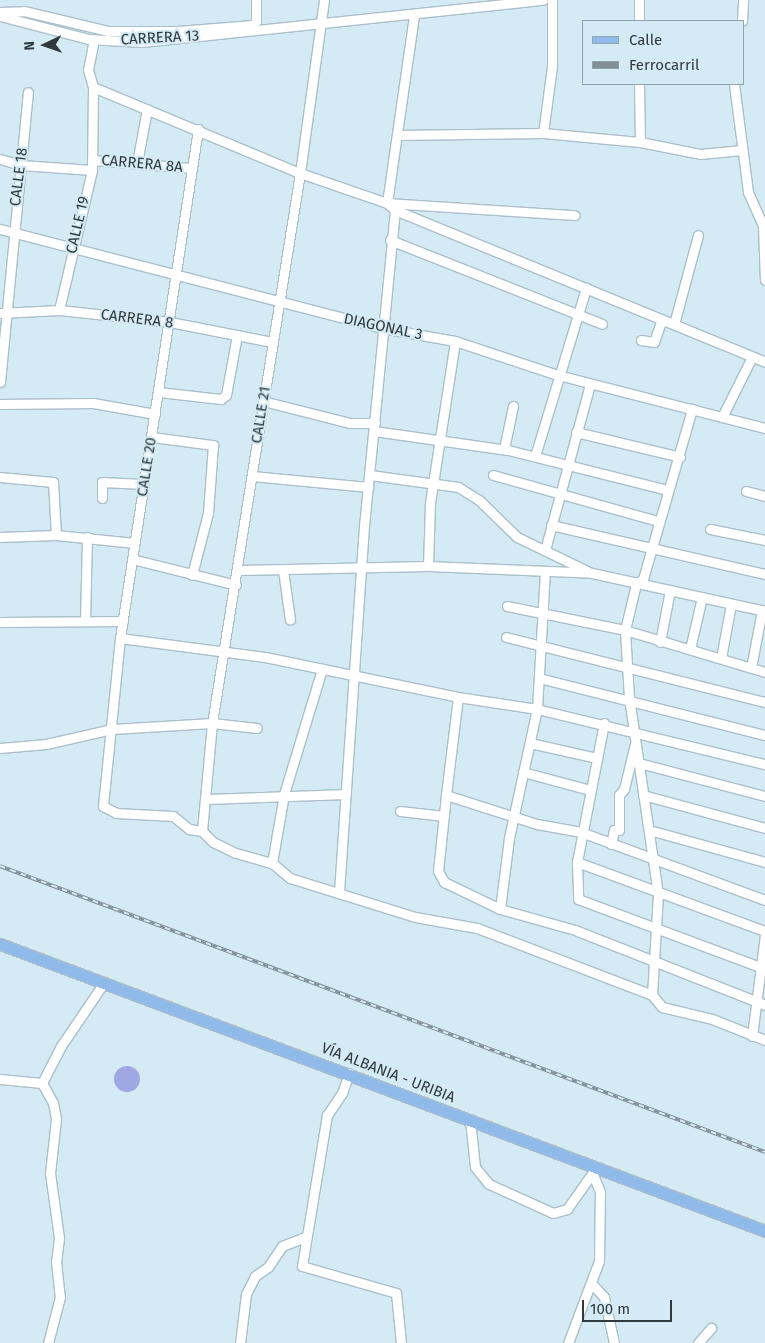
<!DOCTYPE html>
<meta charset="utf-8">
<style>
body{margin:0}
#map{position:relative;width:765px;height:1343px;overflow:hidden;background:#d4ebf5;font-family:"Fira Sans",sans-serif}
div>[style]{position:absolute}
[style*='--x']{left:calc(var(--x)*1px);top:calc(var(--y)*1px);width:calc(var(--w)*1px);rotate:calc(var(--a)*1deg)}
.water>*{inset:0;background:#a0a8e3}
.round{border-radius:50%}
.roads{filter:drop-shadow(1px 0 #aabfca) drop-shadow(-1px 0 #aabfca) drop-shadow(0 1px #aabfca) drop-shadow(0 -1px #aabfca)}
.minor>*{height:9px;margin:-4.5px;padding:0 4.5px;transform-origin:4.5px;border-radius:4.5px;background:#fff}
.major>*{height:11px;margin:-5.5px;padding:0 5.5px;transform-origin:5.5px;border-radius:5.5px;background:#90bae9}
.rail>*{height:4px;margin-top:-2px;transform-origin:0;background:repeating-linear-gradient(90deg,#d4ebf5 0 5.5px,#808f96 0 11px);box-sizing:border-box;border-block:1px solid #808f96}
span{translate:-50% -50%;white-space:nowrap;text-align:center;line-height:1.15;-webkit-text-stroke:4px #d4ebf5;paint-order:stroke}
.street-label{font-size:15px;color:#30393d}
.legend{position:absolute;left:582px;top:20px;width:162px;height:65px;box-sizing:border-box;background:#d4ebf5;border:1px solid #92a4ab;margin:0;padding:6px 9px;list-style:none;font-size:15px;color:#30393d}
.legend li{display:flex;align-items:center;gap:10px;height:25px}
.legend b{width:25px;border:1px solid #92a4ab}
.north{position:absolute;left:20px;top:20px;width:50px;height:50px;-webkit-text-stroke:4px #d4ebf5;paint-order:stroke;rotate:267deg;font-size:14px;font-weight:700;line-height:20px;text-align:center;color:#30393d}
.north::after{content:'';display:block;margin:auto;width:18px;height:22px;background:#30393d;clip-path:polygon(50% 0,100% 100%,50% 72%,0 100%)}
.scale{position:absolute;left:582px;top:1300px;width:90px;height:22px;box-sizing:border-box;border:2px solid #30393d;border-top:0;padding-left:6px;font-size:15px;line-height:18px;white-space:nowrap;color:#30393d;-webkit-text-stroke:4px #d4ebf5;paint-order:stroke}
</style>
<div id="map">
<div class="water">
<i class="round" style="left:114px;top:1066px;width:26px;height:26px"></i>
</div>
<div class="roads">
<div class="minor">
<i style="--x:639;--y:0;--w:21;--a:90"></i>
<i style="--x:0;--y:12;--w:24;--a:-2"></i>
<i style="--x:24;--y:11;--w:86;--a:13.4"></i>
<i style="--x:108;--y:31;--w:69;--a:0"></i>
<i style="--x:177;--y:31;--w:76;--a:-4.5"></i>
<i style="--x:253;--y:25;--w:5;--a:-53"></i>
<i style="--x:256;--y:21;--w:21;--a:-90"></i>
<i style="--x:0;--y:16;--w:91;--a:14.6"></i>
<i style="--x:88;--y:39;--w:54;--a:3.2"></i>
<i style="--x:142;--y:42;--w:403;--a:-6"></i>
<i style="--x:742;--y:21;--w:21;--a:-87"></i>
<i style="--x:639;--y:84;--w:58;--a:89"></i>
<i style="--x:734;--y:84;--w:109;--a:82.6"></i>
<i style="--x:748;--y:192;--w:37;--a:66"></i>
<i style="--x:763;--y:226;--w:54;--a:87.9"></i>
<i style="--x:93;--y:87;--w:224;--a:22.6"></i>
<i style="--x:300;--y:173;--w:92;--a:19"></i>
<i style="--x:387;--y:203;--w:188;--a:3.7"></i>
<i style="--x:198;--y:129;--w:515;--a:98.71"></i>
<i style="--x:120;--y:638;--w:169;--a:95.8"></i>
<i style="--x:103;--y:806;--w:15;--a:28"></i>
<i style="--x:116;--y:813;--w:57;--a:3"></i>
<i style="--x:173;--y:816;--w:21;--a:39"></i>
<i style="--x:189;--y:829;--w:13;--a:9"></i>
<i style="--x:543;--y:133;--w:68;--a:-82.3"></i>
<i style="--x:552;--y:66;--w:66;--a:-90"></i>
<i style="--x:397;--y:135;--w:146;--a:-0.8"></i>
<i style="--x:543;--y:133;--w:97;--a:5.3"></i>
<i style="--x:640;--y:142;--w:61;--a:11.3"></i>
<i style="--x:700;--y:154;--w:42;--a:-5.4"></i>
<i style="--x:0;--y:159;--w:22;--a:16"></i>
<i style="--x:21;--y:165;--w:71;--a:4"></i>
<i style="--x:92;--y:160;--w:100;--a:4.6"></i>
<i style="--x:137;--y:163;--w:55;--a:-79.5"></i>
<i style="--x:395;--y:210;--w:400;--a:22.3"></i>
<i style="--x:0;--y:229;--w:395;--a:14.5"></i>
<i style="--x:382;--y:328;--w:74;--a:10.1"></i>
<i style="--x:455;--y:341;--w:108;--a:18.3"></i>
<i style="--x:558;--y:375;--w:214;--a:14.4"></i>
<i style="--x:390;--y:240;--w:228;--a:21.6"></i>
<i style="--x:59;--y:310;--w:144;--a:-76.7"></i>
<i style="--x:92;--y:170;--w:83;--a:-89.3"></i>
<i style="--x:93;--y:87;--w:18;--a:-106"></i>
<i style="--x:88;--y:70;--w:31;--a:-79"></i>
<i style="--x:0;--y:313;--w:59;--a:-2.9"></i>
<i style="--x:59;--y:310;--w:48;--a:5.9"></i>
<i style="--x:107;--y:315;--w:63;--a:6.3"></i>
<i style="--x:170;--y:322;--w:104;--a:11.1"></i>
<i style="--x:674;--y:324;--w:92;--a:-74.9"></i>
<i style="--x:641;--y:340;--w:13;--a:9"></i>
<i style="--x:654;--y:342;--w:24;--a:-71"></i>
<i style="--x:0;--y:382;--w:291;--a:-84.5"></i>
<i style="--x:159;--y:392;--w:62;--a:6.4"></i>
<i style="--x:221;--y:399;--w:6;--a:-39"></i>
<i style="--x:226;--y:395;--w:61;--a:-79.6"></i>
<i style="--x:263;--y:401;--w:90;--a:14.2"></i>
<i style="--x:350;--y:423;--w:25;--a:0"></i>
<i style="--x:0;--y:404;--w:93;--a:-0.6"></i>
<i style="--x:93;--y:403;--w:63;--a:10.1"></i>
<i style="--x:722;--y:417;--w:67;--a:-63.4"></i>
<i style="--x:374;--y:431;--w:135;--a:8.1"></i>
<i style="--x:508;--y:450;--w:164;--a:14.1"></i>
<i style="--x:576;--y:432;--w:107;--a:13.5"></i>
<i style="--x:152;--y:437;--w:62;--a:7.5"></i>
<i style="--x:213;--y:445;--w:68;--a:94.2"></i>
<i style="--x:208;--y:513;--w:64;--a:104.5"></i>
<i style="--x:504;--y:449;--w:44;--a:-78.2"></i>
<i style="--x:535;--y:456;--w:176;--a:-73.1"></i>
<i style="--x:370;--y:475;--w:89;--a:7.8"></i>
<i style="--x:458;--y:487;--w:25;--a:32"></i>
<i style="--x:479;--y:500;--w:53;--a:44.2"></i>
<i style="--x:517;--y:537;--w:78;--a:25.9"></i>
<i style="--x:493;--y:475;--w:171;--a:15.6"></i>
<i style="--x:252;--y:476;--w:117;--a:5.4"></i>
<i style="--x:0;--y:477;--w:53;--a:5.4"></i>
<i style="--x:53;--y:482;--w:53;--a:86.8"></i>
<i style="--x:746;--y:491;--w:20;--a:15"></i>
<i style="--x:102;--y:498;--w:16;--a:-90"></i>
<i style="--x:102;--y:482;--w:42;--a:2.7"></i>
<i style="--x:551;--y:525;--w:220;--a:12.9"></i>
<i style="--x:710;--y:529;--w:56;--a:11.3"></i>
<i style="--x:0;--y:537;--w:56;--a:-2"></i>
<i style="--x:56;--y:535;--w:79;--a:5.8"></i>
<i style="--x:545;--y:550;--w:172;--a:-74.8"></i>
<i style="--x:132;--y:559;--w:107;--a:14"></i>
<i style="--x:428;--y:566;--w:63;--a:-88.2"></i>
<i style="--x:430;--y:503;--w:164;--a:-81.2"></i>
<i style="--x:239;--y:570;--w:189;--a:-1.2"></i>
<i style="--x:428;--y:566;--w:164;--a:2.4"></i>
<i style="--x:592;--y:573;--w:177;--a:12.4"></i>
<i style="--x:283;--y:570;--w:50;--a:82"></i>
<i style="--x:507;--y:606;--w:120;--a:11.5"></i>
<i style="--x:625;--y:630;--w:146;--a:16.7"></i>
<i style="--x:85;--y:620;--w:83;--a:-88.6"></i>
<i style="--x:0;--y:622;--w:123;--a:-0.5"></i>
<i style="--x:506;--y:637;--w:267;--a:14.1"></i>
<i style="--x:120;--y:638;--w:146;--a:7.5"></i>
<i style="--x:265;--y:657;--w:197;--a:11.7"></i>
<i style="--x:458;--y:697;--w:80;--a:8.6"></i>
<i style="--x:537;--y:709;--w:235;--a:13.6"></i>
<i style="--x:660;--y:642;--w:53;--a:-79.1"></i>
<i style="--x:690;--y:649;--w:53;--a:-77"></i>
<i style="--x:721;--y:658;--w:55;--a:-79.5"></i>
<i style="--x:751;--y:668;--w:59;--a:-79.3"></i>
<i style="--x:539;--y:678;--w:233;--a:14.2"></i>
<i style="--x:458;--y:697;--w:99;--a:97"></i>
<i style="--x:446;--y:795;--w:96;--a:17.7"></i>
<i style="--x:537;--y:824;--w:45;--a:10.3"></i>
<i style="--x:581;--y:832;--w:196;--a:20.3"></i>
<i style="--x:604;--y:723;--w:142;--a:101"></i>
<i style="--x:577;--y:862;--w:200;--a:20.2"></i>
<i style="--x:530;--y:743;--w:69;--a:12.6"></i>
<i style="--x:0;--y:748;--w:46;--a:-5"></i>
<i style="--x:46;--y:744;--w:68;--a:-12.8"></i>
<i style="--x:112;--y:729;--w:100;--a:-3.4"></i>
<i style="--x:212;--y:723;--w:45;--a:6.3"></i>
<i style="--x:639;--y:763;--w:130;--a:14.7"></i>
<i style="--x:523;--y:772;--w:69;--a:15"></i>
<i style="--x:446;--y:795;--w:76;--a:96"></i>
<i style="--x:438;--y:871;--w:13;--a:61"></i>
<i style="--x:444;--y:882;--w:62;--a:25.7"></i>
<i style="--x:500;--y:909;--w:78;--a:15.6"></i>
<i style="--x:575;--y:930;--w:204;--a:21.5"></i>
<i style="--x:643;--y:795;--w:126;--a:15.1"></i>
<i style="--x:207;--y:799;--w:139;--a:-2.1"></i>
<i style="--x:400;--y:811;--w:44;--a:6.5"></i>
<i style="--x:649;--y:830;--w:120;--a:15.4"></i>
<i style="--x:202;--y:831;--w:108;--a:-84.7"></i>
<i style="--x:212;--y:723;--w:557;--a:-80.91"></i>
<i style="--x:300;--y:173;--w:175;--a:-82.1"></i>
<i style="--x:202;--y:831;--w:16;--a:45"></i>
<i style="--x:213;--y:842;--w:25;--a:26"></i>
<i style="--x:236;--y:853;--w:37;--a:16"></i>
<i style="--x:272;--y:863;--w:23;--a:40"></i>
<i style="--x:290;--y:878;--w:131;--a:17.3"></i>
<i style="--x:415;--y:917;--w:63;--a:10.1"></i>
<i style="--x:477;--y:928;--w:187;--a:20.9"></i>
<i style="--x:652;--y:995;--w:16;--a:50"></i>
<i style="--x:662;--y:1007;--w:51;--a:13.5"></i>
<i style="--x:712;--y:1019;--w:57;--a:21.6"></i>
<i style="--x:611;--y:844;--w:14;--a:-78"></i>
<i style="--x:614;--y:830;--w:5;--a:0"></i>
<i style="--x:619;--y:830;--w:35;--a:-90"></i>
<i style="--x:619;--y:795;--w:8;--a:-50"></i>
<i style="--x:624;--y:789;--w:46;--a:-76.3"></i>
<i style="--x:577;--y:862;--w:37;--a:88"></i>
<i style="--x:578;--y:899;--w:200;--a:20.5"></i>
<i style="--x:272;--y:863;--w:70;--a:-80.1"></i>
<i style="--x:284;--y:794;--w:131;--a:-73.1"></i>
<i style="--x:339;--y:892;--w:367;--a:-86.1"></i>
<i style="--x:364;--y:526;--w:318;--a:-84.4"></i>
<i style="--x:395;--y:210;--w:11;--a:-139"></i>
<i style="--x:387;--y:203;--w:189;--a:-81.8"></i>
<i style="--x:500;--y:909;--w:72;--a:-82.8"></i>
<i style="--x:509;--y:838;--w:132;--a:-77.8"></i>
<i style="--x:537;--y:709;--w:138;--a:-86.7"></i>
<i style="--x:652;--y:995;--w:101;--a:-86.6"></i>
<i style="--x:658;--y:894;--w:198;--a:-98.4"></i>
<i style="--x:629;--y:698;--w:68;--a:-93.4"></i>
<i style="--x:625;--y:630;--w:47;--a:-76.6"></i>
<i style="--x:636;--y:584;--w:9;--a:-36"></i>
<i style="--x:643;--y:579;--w:177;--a:-73.9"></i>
<i style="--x:752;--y:1036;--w:102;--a:-82.7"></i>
<i style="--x:349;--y:1073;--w:21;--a:109"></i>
<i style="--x:342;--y:1093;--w:27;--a:124"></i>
<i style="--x:327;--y:1115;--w:153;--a:99.4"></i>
<i style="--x:302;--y:1266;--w:98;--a:16"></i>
<i style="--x:396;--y:1293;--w:50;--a:84.3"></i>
<i style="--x:0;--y:1079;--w:42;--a:5.4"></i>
<i style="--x:42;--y:1083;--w:23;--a:61"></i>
<i style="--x:53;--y:1103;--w:16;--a:79"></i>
<i style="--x:56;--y:1119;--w:54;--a:96.3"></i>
<i style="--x:50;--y:1173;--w:66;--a:82.1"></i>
<i style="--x:59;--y:1238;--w:23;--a:97"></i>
<i style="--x:56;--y:1261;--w:36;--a:84"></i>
<i style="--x:60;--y:1297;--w:48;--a:104.6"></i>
<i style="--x:42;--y:1083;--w:42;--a:-62.8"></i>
<i style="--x:61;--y:1046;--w:75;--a:-55.9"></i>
<i style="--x:470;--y:1120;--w:47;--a:83.9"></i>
<i style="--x:475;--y:1167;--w:22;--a:51"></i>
<i style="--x:489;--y:1184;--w:70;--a:24.4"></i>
<i style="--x:553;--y:1213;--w:15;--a:-16"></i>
<i style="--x:567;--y:1209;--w:50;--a:-54.7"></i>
<i style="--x:591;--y:1283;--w:19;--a:47"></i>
<i style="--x:604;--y:1297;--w:47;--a:77.7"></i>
<i style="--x:240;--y:1343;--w:49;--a:-83"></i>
<i style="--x:246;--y:1294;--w:20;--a:-63"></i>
<i style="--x:255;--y:1276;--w:16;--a:-35"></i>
<i style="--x:268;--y:1267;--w:25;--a:-56"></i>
<i style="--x:282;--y:1246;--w:25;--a:-21"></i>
<i style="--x:568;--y:1343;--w:88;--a:-69.3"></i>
<i style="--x:599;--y:1261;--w:69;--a:-89.2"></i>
<i style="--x:600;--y:1192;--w:18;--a:-112"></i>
<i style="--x:698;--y:1343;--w:20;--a:-49"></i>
</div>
<div class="major">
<i style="--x:0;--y:944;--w:817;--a:20.56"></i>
</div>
</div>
<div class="rail">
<i style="--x:0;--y:866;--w:817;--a:20.5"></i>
</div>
<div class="street-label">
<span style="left:160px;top:38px;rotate:-3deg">CARRERA 13</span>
<span style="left:142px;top:164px;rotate:5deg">CARRERA 8A</span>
<span style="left:19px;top:177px;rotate:-83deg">CALLE 18</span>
<span style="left:78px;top:225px;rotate:-77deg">CALLE 19</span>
<span style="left:137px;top:319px;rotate:7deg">CARRERA 8</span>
<span style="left:383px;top:327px;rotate:12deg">DIAGONAL 3</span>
<span style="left:261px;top:415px;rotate:-81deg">CALLE 21</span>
<span style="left:147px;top:467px;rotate:-81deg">CALLE 20</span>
<span style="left:388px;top:1073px;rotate:21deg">VÍA ALBANIA - URIBIA</span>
</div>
<ul class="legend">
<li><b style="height:6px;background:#90bae9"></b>Calle</li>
<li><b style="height:6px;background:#808f96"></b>Ferrocarril</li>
</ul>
<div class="north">N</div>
<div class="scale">100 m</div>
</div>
